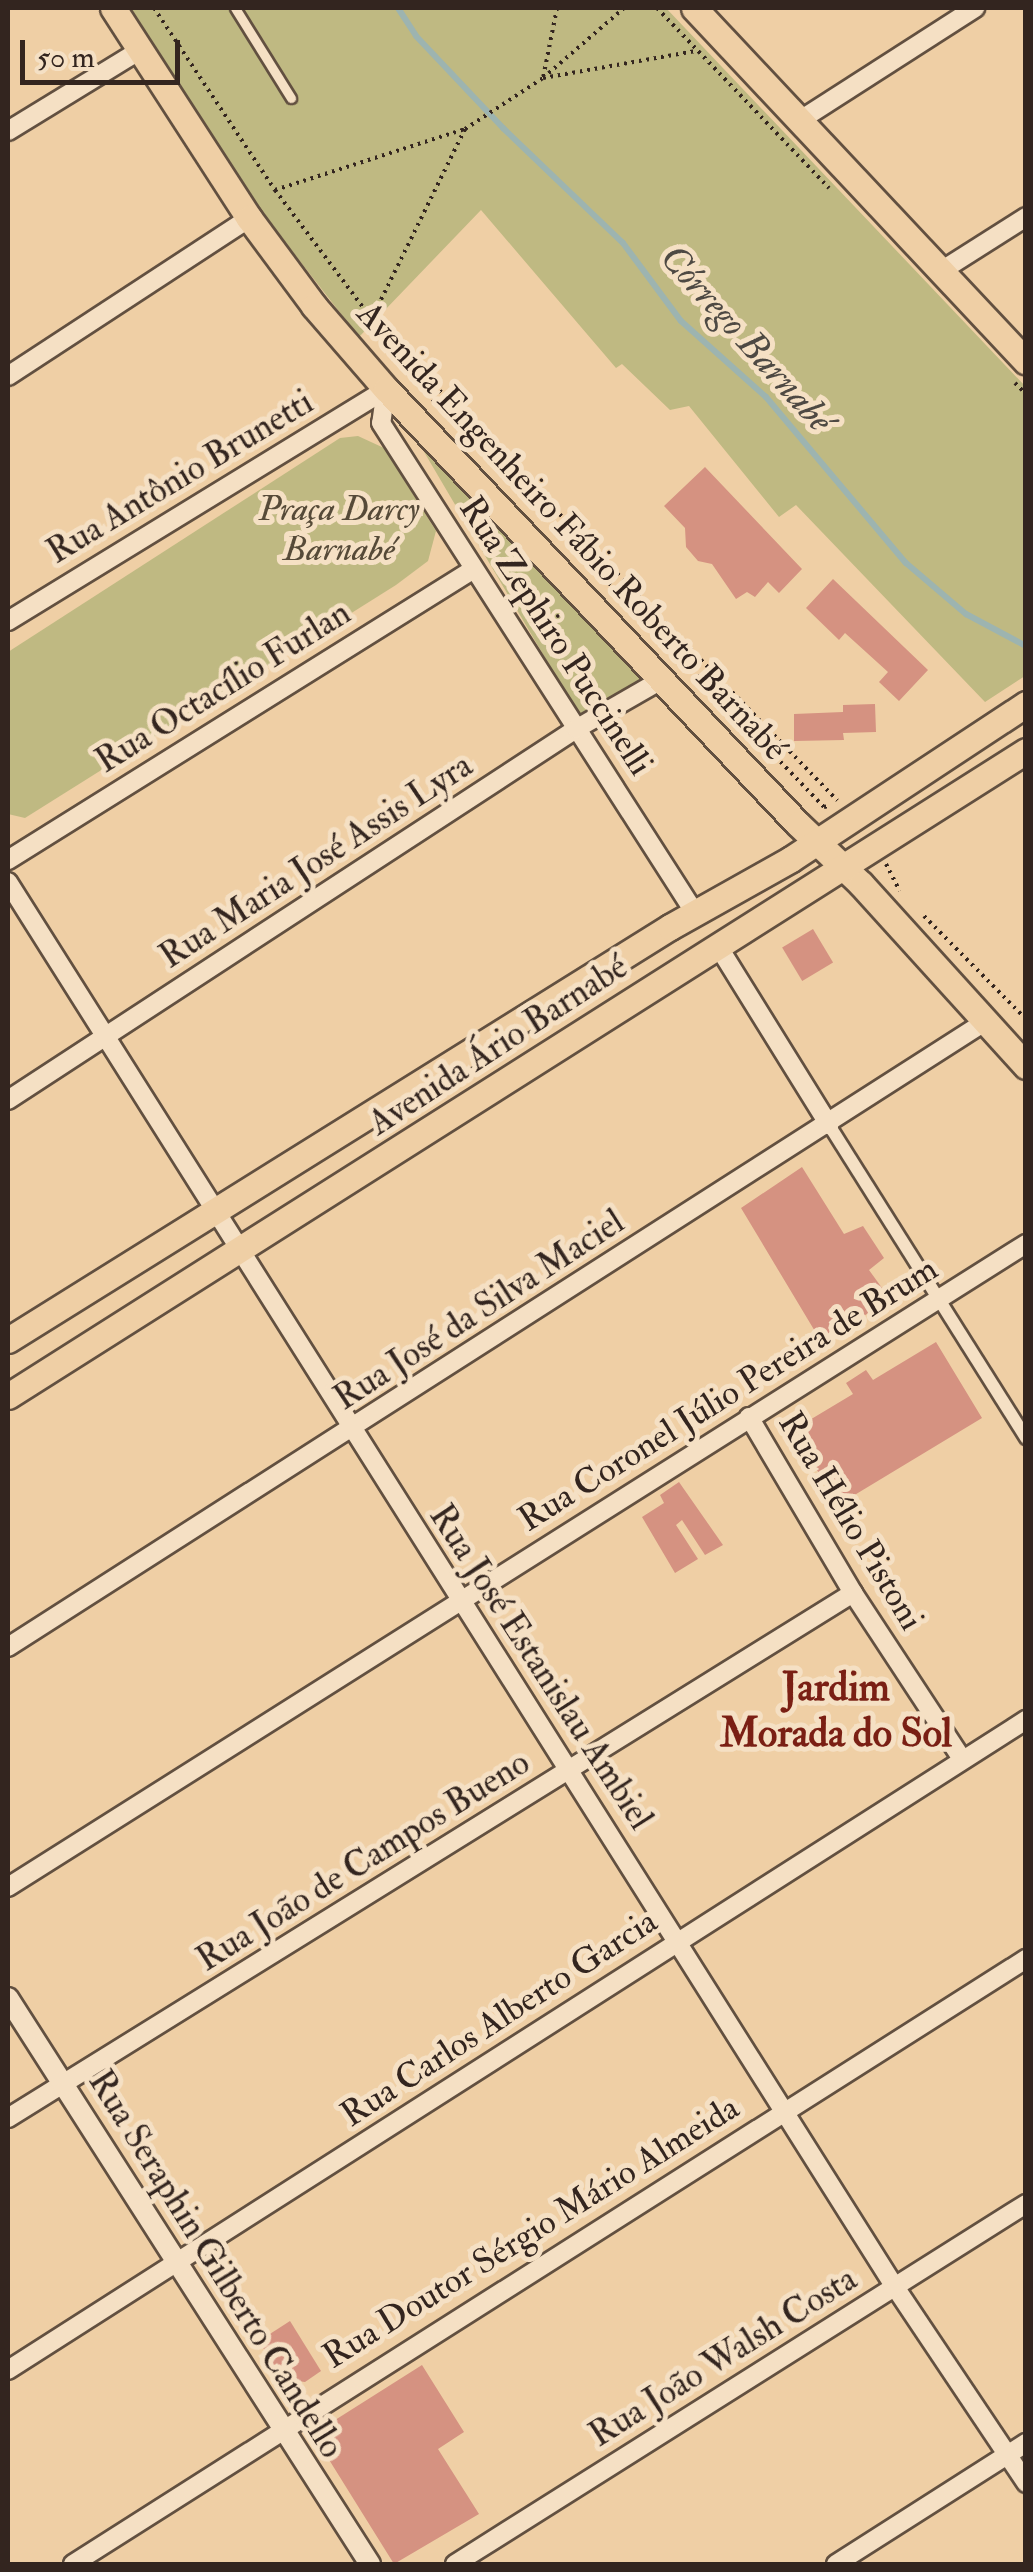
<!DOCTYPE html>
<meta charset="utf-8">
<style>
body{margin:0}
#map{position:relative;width:1033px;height:2572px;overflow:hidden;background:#efcfa5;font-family:"IM FELL Double Pica",serif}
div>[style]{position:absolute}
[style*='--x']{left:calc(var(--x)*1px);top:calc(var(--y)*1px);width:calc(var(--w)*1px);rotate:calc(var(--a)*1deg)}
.green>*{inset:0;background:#bfb982}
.stream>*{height:6px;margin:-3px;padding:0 3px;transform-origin:3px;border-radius:3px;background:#9db4b0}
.building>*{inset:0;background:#d59281;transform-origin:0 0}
.path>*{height:4px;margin-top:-2px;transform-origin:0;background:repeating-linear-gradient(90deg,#33251f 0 2.5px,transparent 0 7.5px)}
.roads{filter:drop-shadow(2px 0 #625040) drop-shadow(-2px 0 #625040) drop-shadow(0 2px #625040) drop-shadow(0 -2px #625040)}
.service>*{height:9px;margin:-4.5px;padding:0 4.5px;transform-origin:4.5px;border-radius:4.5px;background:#f5e0c4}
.pedestrian>*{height:12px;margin:-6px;padding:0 6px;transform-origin:6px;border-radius:6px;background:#f5e0c4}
.minor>*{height:18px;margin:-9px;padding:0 9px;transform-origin:9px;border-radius:9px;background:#f5e0c4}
.tertiary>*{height:20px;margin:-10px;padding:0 10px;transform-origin:10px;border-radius:10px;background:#f5e0c4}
.primary>*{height:25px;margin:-12.5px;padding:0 12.5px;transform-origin:12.5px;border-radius:12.5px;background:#efcfa5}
span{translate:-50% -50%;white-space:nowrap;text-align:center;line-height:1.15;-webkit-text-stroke:10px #f5e0c4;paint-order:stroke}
.street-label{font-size:35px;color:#33251f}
.park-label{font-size:35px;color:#564a38;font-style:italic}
.water-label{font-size:38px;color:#4e4943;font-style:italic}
.quarter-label{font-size:40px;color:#7a1f14;font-weight:700}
.frame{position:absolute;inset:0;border:10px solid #33251f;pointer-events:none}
.scale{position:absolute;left:20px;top:40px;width:160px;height:45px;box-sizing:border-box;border:5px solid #33251f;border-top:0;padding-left:12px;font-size:30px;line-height:35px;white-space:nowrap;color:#33251f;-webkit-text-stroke:8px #f5e0c4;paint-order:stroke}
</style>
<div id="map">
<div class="green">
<i style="clip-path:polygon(127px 8px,666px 8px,1025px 386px,1025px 676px,985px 702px,796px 505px,779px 517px,689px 406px,670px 410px,622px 364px,616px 368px,481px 210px,359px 337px,246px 192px)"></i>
<i style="clip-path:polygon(358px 436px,384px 448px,436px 531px,428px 561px,396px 585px,25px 818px,8px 814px,8px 652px,340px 438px)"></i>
<i style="clip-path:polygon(420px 445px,491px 522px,648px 678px,581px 719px)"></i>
</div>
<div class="stream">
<i style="--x:398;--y:8;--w:33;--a:57"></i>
<i style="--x:416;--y:36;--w:127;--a:46.6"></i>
<i style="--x:503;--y:128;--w:166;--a:43.8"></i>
<i style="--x:623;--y:243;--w:97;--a:53.4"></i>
<i style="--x:681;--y:321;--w:114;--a:41.8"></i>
<i style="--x:766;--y:397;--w:217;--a:49.9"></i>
<i style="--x:906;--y:563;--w:79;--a:40.4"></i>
<i style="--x:966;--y:614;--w:68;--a:28.1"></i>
</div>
<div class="building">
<i style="clip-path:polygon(705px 467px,802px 569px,779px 593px,768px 582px,755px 597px,747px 592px,736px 599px,712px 564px,698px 561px,686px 547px,685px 528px,664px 506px)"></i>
<i style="clip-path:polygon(833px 579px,928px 670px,899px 701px,879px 682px,888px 672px,845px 633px,839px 640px,806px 608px)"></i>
<i style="clip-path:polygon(875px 704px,876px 732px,843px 733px,844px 740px,794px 741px,794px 714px,843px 712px,843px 705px)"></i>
<i style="left:813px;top:929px;width:39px;height:36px;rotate:59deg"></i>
<i style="clip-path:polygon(802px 1167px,844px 1234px,863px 1226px,884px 1258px,869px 1270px,890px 1299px,822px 1343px,741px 1208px)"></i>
<i style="clip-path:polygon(936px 1342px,982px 1418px,838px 1505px,793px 1430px,853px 1394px,846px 1383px,866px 1370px,873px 1380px)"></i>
<i style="clip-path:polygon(679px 1482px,723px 1545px,705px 1555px,682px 1520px,676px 1525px,698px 1559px,675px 1573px,642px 1517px,664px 1503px,660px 1495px)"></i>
<i style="clip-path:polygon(290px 2321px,321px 2371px,305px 2382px,282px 2379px,259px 2341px)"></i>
<i style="clip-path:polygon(422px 2365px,464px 2432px,438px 2449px,479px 2514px,394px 2564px,313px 2434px)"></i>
</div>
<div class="path">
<i style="--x:154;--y:8;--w:219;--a:56.4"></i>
<i style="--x:275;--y:190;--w:170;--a:53.1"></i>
<i style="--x:377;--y:326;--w:661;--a:45.86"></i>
<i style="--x:557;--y:8;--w:71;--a:101.3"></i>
<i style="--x:543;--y:78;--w:155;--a:-10"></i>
<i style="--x:657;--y:8;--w:249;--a:46.3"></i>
<i style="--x:465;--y:129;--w:93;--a:-33.2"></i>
<i style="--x:543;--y:78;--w:107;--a:-40.8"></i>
<i style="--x:275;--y:190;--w:200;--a:-17.8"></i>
<i style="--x:465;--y:129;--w:211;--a:116.2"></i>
<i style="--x:391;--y:356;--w:625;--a:46.17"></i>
<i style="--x:824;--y:807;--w:5;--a:-11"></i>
<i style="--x:1015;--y:383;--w:16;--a:45"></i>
<i style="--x:886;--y:864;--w:30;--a:63"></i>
<i style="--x:924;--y:916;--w:145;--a:45.3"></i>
</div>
<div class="roads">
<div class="service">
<i style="--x:235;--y:8;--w:106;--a:58.1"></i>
</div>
<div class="pedestrian">
<i style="--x:829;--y:1125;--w:370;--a:57.8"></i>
</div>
<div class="minor">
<i style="--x:802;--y:119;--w:206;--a:-32.7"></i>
<i style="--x:8;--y:131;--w:155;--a:-31.5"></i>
<i style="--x:941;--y:271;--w:101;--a:-32.4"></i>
<i style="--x:8;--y:376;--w:288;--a:-33.2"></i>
<i style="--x:386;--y:389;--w:34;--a:98"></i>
<i style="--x:381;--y:423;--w:582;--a:57.35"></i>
<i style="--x:8;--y:621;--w:444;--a:-31.5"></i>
<i style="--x:8;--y:860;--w:549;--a:-31.98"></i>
<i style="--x:8;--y:882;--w:1662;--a:57.74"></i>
<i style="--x:895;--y:2287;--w:236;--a:56.2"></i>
<i style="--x:718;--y:946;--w:211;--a:58.2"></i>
<i style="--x:8;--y:1100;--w:678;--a:-33.15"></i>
<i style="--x:576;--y:729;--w:100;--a:-29.9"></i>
<i style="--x:749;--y:1417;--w:204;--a:59.4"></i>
<i style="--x:853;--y:1593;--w:199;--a:56.7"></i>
<i style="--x:8;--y:1647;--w:1158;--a:-32.62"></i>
<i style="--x:8;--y:1887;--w:1204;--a:-32.28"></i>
<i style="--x:8;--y:2118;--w:995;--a:-31.85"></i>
<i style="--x:8;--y:2370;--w:1208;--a:-32.56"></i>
<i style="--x:73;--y:2564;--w:1129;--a:-32.41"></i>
<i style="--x:455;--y:2564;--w:675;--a:-32.23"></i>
<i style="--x:836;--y:2564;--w:225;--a:-32.5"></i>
</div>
<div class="tertiary">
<i style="--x:8;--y:1998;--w:672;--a:57.4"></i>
</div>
<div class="primary">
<i style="--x:113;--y:8;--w:250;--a:57.1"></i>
<i style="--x:249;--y:218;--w:109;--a:53.5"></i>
<i style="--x:314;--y:306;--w:110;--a:49.1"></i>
<i style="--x:386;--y:389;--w:599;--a:46.56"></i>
<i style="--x:798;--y:824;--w:87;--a:43.6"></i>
<i style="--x:861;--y:884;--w:246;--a:47.8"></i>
<i style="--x:694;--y:8;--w:485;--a:46.8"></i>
<i style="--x:8;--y:1340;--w:780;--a:-31.96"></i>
<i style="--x:670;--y:927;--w:139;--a:-29.3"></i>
<i style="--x:791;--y:859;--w:282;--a:-33.4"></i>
<i style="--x:8;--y:1396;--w:1205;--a:-32.36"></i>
</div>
</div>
<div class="street-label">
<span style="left:180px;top:477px;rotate:-31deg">Rua Antônio Brunetti</span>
<span style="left:572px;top:531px;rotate:47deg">Avenida Engenheiro Fábio Roberto Barnabé</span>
<span style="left:556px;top:636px;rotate:57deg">Rua Zephiro Puccinelli</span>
<span style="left:223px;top:687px;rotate:-32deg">Rua Octacílio Furlan</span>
<span style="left:316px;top:861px;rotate:-33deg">Rua Maria José Assis Lyra</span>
<span style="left:498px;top:1045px;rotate:-33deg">Avenida Ário Barnabé</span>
<span style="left:479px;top:1310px;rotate:-33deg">Rua José da Silva Maciel</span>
<span style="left:728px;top:1394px;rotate:-32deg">Rua Coronel Júlio Pereira de Brum</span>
<span style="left:851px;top:1521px;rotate:59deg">Rua Hélio Pistoni</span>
<span style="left:541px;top:1667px;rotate:57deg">Rua José Estanislau Ambiel</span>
<span style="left:363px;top:1861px;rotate:-32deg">Rua João de Campos Bueno</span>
<span style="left:499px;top:2018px;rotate:-33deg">Rua Carlos Alberto Garcia</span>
<span style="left:531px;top:2232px;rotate:-32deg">Rua Doutor Sérgio Mário Almeida</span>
<span style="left:216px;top:2264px;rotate:58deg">Rua Seraphin Gilberto Candello</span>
<span style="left:723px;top:2357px;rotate:-32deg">Rua João Walsh Costa</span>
</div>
<div class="park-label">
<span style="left:339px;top:529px">Praça Darcy<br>Barnabé</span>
</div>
<div class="water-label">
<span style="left:746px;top:339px;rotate:48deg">Córrego Barnabé</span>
</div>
<div class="quarter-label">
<span style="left:836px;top:1711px">Jardim<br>Morada do Sol</span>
</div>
<div class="frame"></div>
<div class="scale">50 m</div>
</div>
